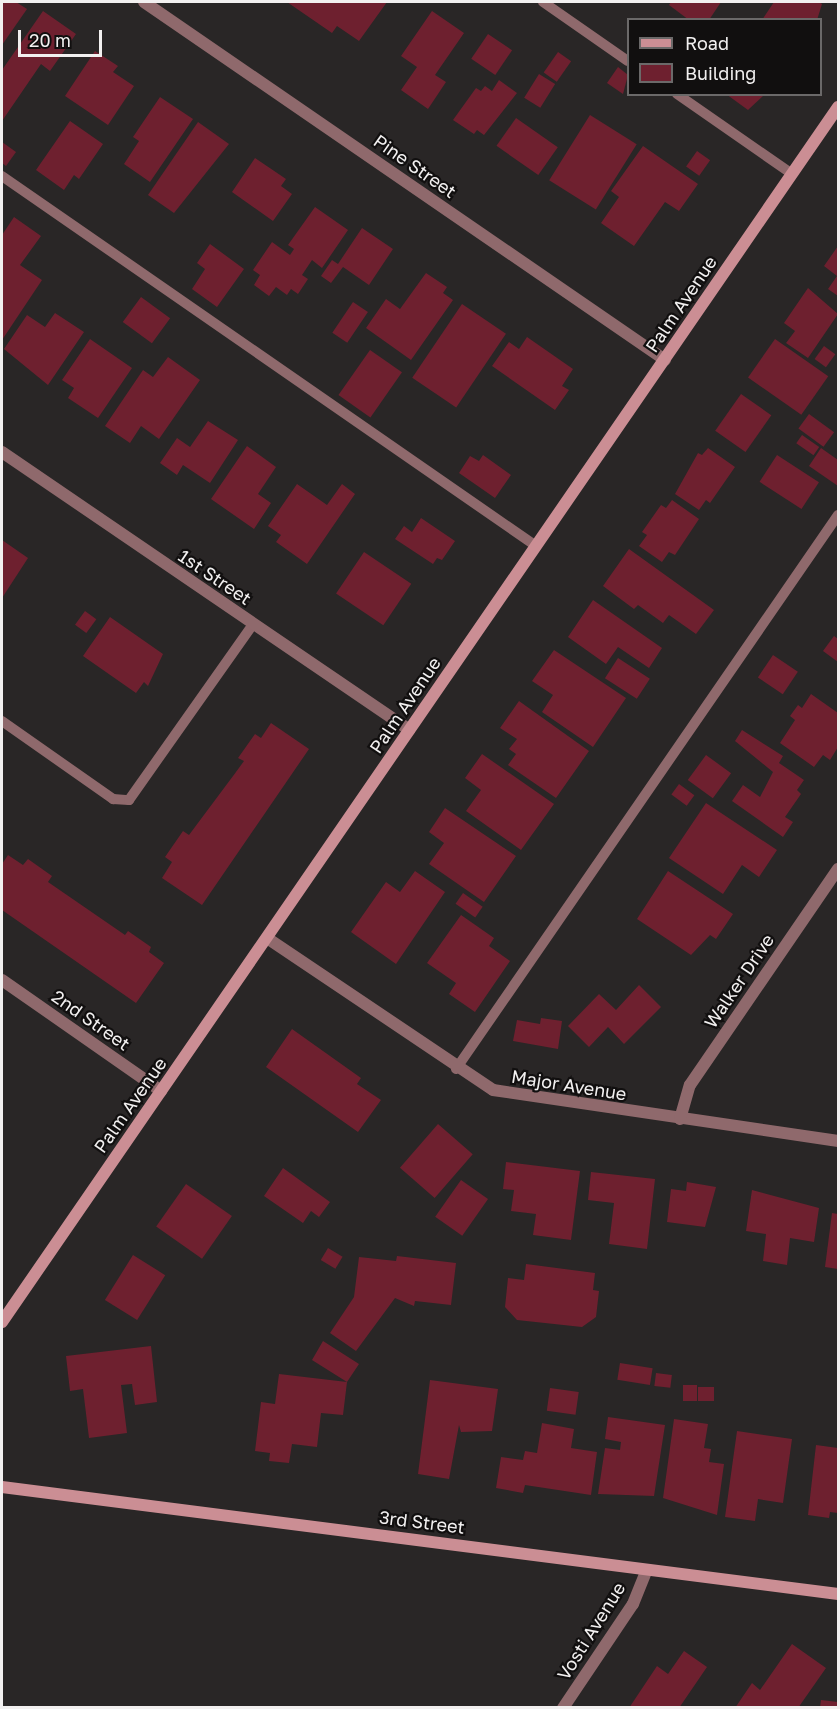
<!DOCTYPE html>
<style>
body{margin:0}
#map{position:relative;width:840px;height:1709px;overflow:hidden;background:#292626;font-family:"Golos Text",sans-serif}
div>[style]{position:absolute}
[style*='--x']{left:calc(var(--x)*1px);top:calc(var(--y)*1px);width:calc(var(--w)*1px);rotate:calc(var(--a)*1deg)}
.building>*{inset:0;background:#6e202f;transform-origin:0 0}
.lane>*{height:10px;margin:-5px;padding:0 5px;transform-origin:5px;border-radius:5px;background:#8f696c}
.street>*{height:12px;margin:-6px;padding:0 6px;transform-origin:6px;border-radius:6px;background:#8f696c}
.secondary>*{height:12px;margin:-6px;padding:0 6px;transform-origin:6px;border-radius:6px;background:#cb8e94}
span{translate:-50% -50%;white-space:nowrap;text-align:center;line-height:1.15;-webkit-text-stroke:4.5px #110f0f;paint-order:stroke}
.street-label{font-size:18px;color:#f2f0f0}
.frame{position:absolute;inset:0;border:3px solid #f2f0f0;pointer-events:none}
.legend{position:absolute;left:627px;top:18px;width:195px;height:78px;box-sizing:border-box;background:#110f0f;border:2px solid #6b6969;margin:0;padding:8px 10px;list-style:none;font-size:18px;color:#f2f0f0}
.legend li{display:flex;align-items:center;gap:12px;height:30px}
.legend b{width:30px;border:2px solid #6b6969}
.scale{position:absolute;left:18px;top:30px;width:84px;height:27px;box-sizing:border-box;border:3px solid #f2f0f0;border-top:0;padding-left:8px;font-size:18px;line-height:21px;white-space:nowrap;color:#f2f0f0;-webkit-text-stroke:4px #110f0f;paint-order:stroke}
</style>
<div id="map">
<div class="building">
<i style="clip-path:polygon(2px 2px,16px 2px,27px 9px,2px 45px)"></i>
<i style="clip-path:polygon(287px 2px,387px 2px,359px 41px,337px 26px,332px 33px)"></i>
<i style="clip-path:polygon(671px 2px,721px 2px,709px 20px,689px 20px,669px 5px)"></i>
<i style="clip-path:polygon(774px 2px,819px 2px,822px 4px,817px 20px,762px 20px)"></i>
<i style="clip-path:polygon(43px 11px,76px 34px,50px 71px,41px 64px,2px 121px,2px 70px)"></i>
<i style="clip-path:polygon(432px 11px,464px 33px,435px 75px,446px 82px,428px 109px,401px 90px,417px 67px,401px 56px)"></i>
<i style="left:488px;top:34px;width:29px;height:30px;rotate:34deg"></i>
<i style="clip-path:polygon(95px 51px,118px 66px,113px 72px,134px 86px,108px 125px,65px 96px)"></i>
<i style="left:558px;top:52px;width:16px;height:25px;rotate:35deg"></i>
<i style="clip-path:polygon(618px 67px,628px 75px,623px 94px,607px 83px)"></i>
<i style="left:539px;top:74px;width:19px;height:28px;rotate:32deg"></i>
<i style="clip-path:polygon(499px 80px,517px 93px,484px 135px,477px 130px,474px 134px,453px 120px,476px 88px,481px 91px,485px 86px,492px 91px)"></i>
<i style="clip-path:polygon(726px 94px,765px 94px,748px 110px)"></i>
<i style="clip-path:polygon(160px 97px,193px 119px,150px 182px,124px 164px,139px 141px,133px 137px)"></i>
<i style="left:590px;top:115px;width:55px;height:77px;rotate:32deg"></i>
<i style="left:516px;top:118px;width:51px;height:34px;rotate:35deg"></i>
<i style="clip-path:polygon(70px 121px,103px 144px,79px 179px,74px 175px,64px 190px,36px 170px)"></i>
<i style="clip-path:polygon(198px 122px,229px 144px,174px 213px,148px 195px)"></i>
<i style="clip-path:polygon(2px 142px,16px 152px,6px 166px,2px 163px)"></i>
<i style="clip-path:polygon(643px 146px,698px 184px,679px 211px,665px 202px,634px 246px,601px 223px,619px 197px,611px 191px)"></i>
<i style="left:697px;top:151px;width:16px;height:19px;rotate:35deg"></i>
<i style="clip-path:polygon(255px 158px,286px 179px,281px 186px,292px 194px,273px 221px,232px 192px)"></i>
<i style="clip-path:polygon(315px 207px,348px 230px,322px 268px,312px 260px,302px 275px,308px 279px,298px 294px,291px 289px,287px 295px,276px 287px,269px 296px,254px 285px,260px 275px,253px 270px,272px 242px,290px 255px,294px 249px,288px 245px)"></i>
<i style="clip-path:polygon(14px 217px,41px 236px,20px 265px,42px 280px,2px 340px,2px 235px)"></i>
<i style="clip-path:polygon(362px 228px,393px 249px,369px 285px,343px 267px,331px 283px,321px 276px,332px 260px,338px 264px)"></i>
<i style="clip-path:polygon(210px 244px,244px 269px,217px 307px,192px 289px,205px 269px,197px 263px)"></i>
<i style="clip-path:polygon(838px 246px,838px 296px,828px 289px,837px 276px,824px 266px)"></i>
<i style="clip-path:polygon(426px 273px,447px 287px,443px 293px,453px 300px,411px 360px,366px 328px,386px 299px,400px 309px)"></i>
<i style="clip-path:polygon(808px 288px,838px 314px,808px 358px,786px 343px,795px 331px,784px 323px)"></i>
<i style="left:141px;top:297px;width:36px;height:31px;rotate:36deg"></i>
<i style="left:353px;top:302px;width:18px;height:37px;rotate:34deg"></i>
<i style="left:462px;top:304px;width:53px;height:89px;rotate:34deg"></i>
<i style="clip-path:polygon(55px 313px,84px 332px,48px 385px,4px 349px,27px 315px,45px 327px)"></i>
<i style="clip-path:polygon(527px 337px,573px 369px,562px 386px,569px 390px,555px 410px,492px 366px,509px 342px,519px 349px)"></i>
<i style="clip-path:polygon(90px 339px,132px 368px,98px 418px,68px 398px,74px 388px,62px 380px)"></i>
<i style="left:775px;top:339px;width:65px;height:47px;rotate:35deg"></i>
<i style="left:824px;top:346px;width:14px;height:16px;rotate:36deg"></i>
<i style="left:370px;top:350px;width:39px;height:55px;rotate:35deg"></i>
<i style="clip-path:polygon(168px 357px,200px 380px,159px 439px,141px 426px,130px 443px,105px 426px,143px 370px,153px 377px)"></i>
<i style="left:741px;top:394px;width:37px;height:45px;rotate:35deg"></i>
<i style="left:809px;top:414px;width:31px;height:18px;rotate:36deg"></i>
<i style="clip-path:polygon(208px 421px,238px 440px,210px 483px,183px 465px,177px 475px,160px 463px,177px 438px,190px 447px)"></i>
<i style="left:802px;top:435px;width:21px;height:10px;rotate:35deg"></i>
<i style="clip-path:polygon(247px 446px,276px 467px,258px 494px,271px 503px,254px 529px,211px 499px)"></i>
<i style="clip-path:polygon(708px 448px,735px 467px,710px 503px,706px 500px,699px 510px,675px 494px,698px 453px,702px 455px)"></i>
<i style="clip-path:polygon(821px 448px,838px 460px,838px 486px,809px 466px)"></i>
<i style="clip-path:polygon(483px 455px,511px 475px,495px 498px,459px 473px,470px 456px,479px 461px)"></i>
<i style="left:777px;top:455px;width:50px;height:32px;rotate:33deg"></i>
<i style="clip-path:polygon(297px 484px,327px 505px,342px 484px,355px 494px,307px 564px,276px 542px,281px 535px,268px 526px)"></i>
<i style="clip-path:polygon(672px 500px,699px 519px,675px 555px,669px 552px,662px 562px,639px 546px,647px 535px,642px 532px,661px 505px,666px 508px)"></i>
<i style="clip-path:polygon(421px 518px,455px 541px,442px 560px,437px 558px,433px 564px,395px 539px,404px 526px,412px 532px)"></i>
<i style="clip-path:polygon(2px 540px,28px 558px,2px 598px)"></i>
<i style="clip-path:polygon(629px 549px,714px 610px,696px 634px,669px 615px,663px 623px,638px 605px,634px 609px,603px 586px)"></i>
<i style="left:364px;top:552px;width:57px;height:50px;rotate:34deg"></i>
<i style="clip-path:polygon(593px 600px,662px 648px,649px 668px,618px 647px,606px 664px,568px 637px)"></i>
<i style="left:85px;top:611px;width:14px;height:17px;rotate:36deg"></i>
<i style="clip-path:polygon(110px 617px,163px 654px,148px 686px,144px 682px,136px 693px,83px 656px)"></i>
<i style="clip-path:polygon(834px 636px,838px 639px,838px 662px,823px 651px)"></i>
<i style="clip-path:polygon(554px 650px,626px 698px,593px 747px,542px 712px,553px 695px,532px 681px)"></i>
<i style="left:773px;top:655px;width:30px;height:27px;rotate:34deg"></i>
<i style="left:618px;top:658px;width:38px;height:24px;rotate:33deg"></i>
<i style="clip-path:polygon(811px 694px,838px 713px,838px 747px,830px 760px,823px 755px,814px 767px,780px 743px,795px 720px,790px 716px,798px 705px,802px 708px)"></i>
<i style="clip-path:polygon(519px 701px,589px 751px,556px 798px,508px 765px,516px 754px,509px 749px,517px 739px,500px 728px)"></i>
<i style="clip-path:polygon(271px 723px,309px 749px,202px 905px,162px 878px,172px 862px,165px 857px,183px 831px,189px 835px,236px 772px,244px 761px,238px 758px,255px 734px,261px 738px)"></i>
<i style="clip-path:polygon(742px 730px,783px 756px,779px 763px,804px 780px,797px 790px,801px 794px,785px 817px,793px 822px,783px 837px,732px 801px,743px 785px,760px 797px,773px 772px,735px 741px)"></i>
<i style="clip-path:polygon(482px 754px,554px 804px,521px 850px,466px 811px,481px 790px,465px 778px)"></i>
<i style="left:706px;top:755px;width:31px;height:31px;rotate:36deg"></i>
<i style="left:679px;top:784px;width:19px;height:13px;rotate:36deg"></i>
<i style="clip-path:polygon(706px 803px,777px 850px,759px 877px,742px 865px,723px 894px,669px 858px)"></i>
<i style="clip-path:polygon(445px 808px,516px 856px,484px 902px,429px 864px,444px 843px,429px 832px)"></i>
<i style="clip-path:polygon(8px 855px,23px 865px,28px 859px,52px 876px,48px 882px,125px 935px,128px 931px,151px 947px,149px 952px,164px 963px,136px 1003px,2px 910px,2px 864px)"></i>
<i style="clip-path:polygon(415px 871px,445px 892px,396px 964px,351px 932px,386px 882px,400px 892px)"></i>
<i style="clip-path:polygon(668px 871px,733px 914px,716px 939px,710px 935px,691px 955px,637px 919px)"></i>
<i style="left:463px;top:893px;width:24px;height:13px;rotate:35deg"></i>
<i style="clip-path:polygon(461px 915px,494px 938px,489px 946px,510px 961px,475px 1012px,449px 994px,456px 983px,427px 963px)"></i>
<i style="clip-path:polygon(639px 985px,661px 1007px,624px 1044px,608px 1027px,589px 1047px,568px 1026px,599px 994px,616px 1010px)"></i>
<i style="clip-path:polygon(541px 1018px,562px 1021px,558px 1049px,513px 1041px,517px 1020px,540px 1024px)"></i>
<i style="clip-path:polygon(292px 1029px,361px 1078px,357px 1084px,381px 1100px,358px 1132px,266px 1067px)"></i>
<i style="left:438px;top:1124px;width:46px;height:58px;rotate:41deg"></i>
<i style="clip-path:polygon(506px 1162px,580px 1171px,571px 1240px,533px 1235px,536px 1214px,511px 1211px,514px 1190px,503px 1189px)"></i>
<i style="clip-path:polygon(283px 1168px,330px 1202px,319px 1217px,311px 1211px,303px 1223px,264px 1196px)"></i>
<i style="clip-path:polygon(591px 1172px,655px 1179px,647px 1249px,609px 1244px,614px 1203px,588px 1200px)"></i>
<i style="left:461px;top:1180px;width:33px;height:45px;rotate:35deg"></i>
<i style="clip-path:polygon(687px 1182px,716px 1187px,705px 1227px,667px 1222px,671px 1189px,686px 1191px)"></i>
<i style="left:186px;top:1184px;width:56px;height:52px;rotate:35deg"></i>
<i style="clip-path:polygon(752px 1190px,819px 1208px,814px 1242px,790px 1238px,787px 1265px,763px 1261px,766px 1234px,746px 1231px)"></i>
<i style="clip-path:polygon(832px 1213px,838px 1214px,838px 1269px,825px 1267px)"></i>
<i style="left:328px;top:1248px;width:17px;height:14px;rotate:31deg"></i>
<i style="left:133px;top:1255px;width:38px;height:53px;rotate:32deg"></i>
<i style="clip-path:polygon(397px 1256px,456px 1263px,451px 1305px,415px 1301px,414px 1306px,395px 1298px,356px 1351px,330px 1333px,354px 1297px,359px 1257px,396px 1261px)"></i>
<i style="clip-path:polygon(526px 1264px,595px 1273px,593px 1290px,599px 1291px,596px 1317px,582px 1327px,517px 1320px,505px 1307px,508px 1278px,524px 1280px)"></i>
<i style="clip-path:polygon(323px 1341px,359px 1364px,347px 1382px,343px 1415px,321px 1413px,317px 1447px,292px 1444px,289px 1463px,269px 1461px,270px 1453px,255px 1451px,261px 1402px,275px 1404px,279px 1374px,347px 1382px,312px 1360px)"></i>
<i style="clip-path:polygon(151px 1346px,157px 1402px,135px 1405px,132px 1384px,121px 1385px,127px 1433px,89px 1438px,83px 1389px,70px 1391px,66px 1356px)"></i>
<i style="left:620px;top:1363px;width:33px;height:17px;rotate:9deg"></i>
<i style="left:656px;top:1373px;width:16px;height:13px;rotate:7deg"></i>
<i style="clip-path:polygon(430px 1380px,498px 1389px,492px 1431px,461px 1432px,459px 1425px,449px 1479px,418px 1474px)"></i>
<i style="left:683px;top:1385px;width:14px;height:16px"></i>
<i style="left:698px;top:1387px;width:16px;height:14px"></i>
<i style="left:550px;top:1388px;width:29px;height:23px;rotate:8deg"></i>
<i style="clip-path:polygon(608px 1417px,665px 1425px,654px 1496px,598px 1494px,605px 1448px,620px 1450px,621px 1442px,605px 1439px)"></i>
<i style="clip-path:polygon(674px 1419px,708px 1424px,704px 1448px,711px 1449px,709px 1462px,724px 1464px,717px 1515px,663px 1498px)"></i>
<i style="clip-path:polygon(542px 1423px,574px 1429px,571px 1448px,597px 1452px,591px 1495px,525px 1485px,523px 1493px,496px 1488px,501px 1457px,523px 1460px,525px 1451px,537px 1453px)"></i>
<i style="clip-path:polygon(737px 1431px,792px 1439px,783px 1503px,758px 1499px,755px 1521px,725px 1517px)"></i>
<i style="clip-path:polygon(816px 1445px,838px 1448px,838px 1513px,830px 1512px,829px 1518px,808px 1515px)"></i>
<i style="clip-path:polygon(792px 1644px,826px 1668px,798px 1708px,735px 1708px,752px 1683px,760px 1690px)"></i>
<i style="clip-path:polygon(684px 1651px,707px 1667px,679px 1708px,629px 1708px,657px 1666px,668px 1674px)"></i>
<i style="clip-path:polygon(821px 1700px,838px 1702px,838px 1708px,820px 1708px)"></i>
</div>
<div class="lane">
<i style="--x:543;--y:2;--w:103;--a:34.8"></i>
<i style="--x:677;--y:94;--w:140;--a:34.8"></i>
<i style="--x:2;--y:176;--w:650;--a:34.72"></i>
<i style="--x:2;--y:721;--w:136;--a:35.1"></i>
<i style="--x:113;--y:799;--w:16;--a:4"></i>
<i style="--x:129;--y:800;--w:215;--a:-54.8"></i>
<i style="--x:456;--y:1069;--w:673;--a:-55.41"></i>
</div>
<div class="street">
<i style="--x:144;--y:2;--w:632;--a:34.49"></i>
<i style="--x:2;--y:452;--w:493;--a:34.3"></i>
<i style="--x:267;--y:938;--w:272;--a:33.9"></i>
<i style="--x:493;--y:1090;--w:349;--a:8.4"></i>
<i style="--x:2;--y:980;--w:194;--a:34.9"></i>
<i style="--x:680;--y:1119;--w:35;--a:-74"></i>
<i style="--x:690;--y:1085;--w:262;--a:-55.6"></i>
<i style="--x:563;--y:1708;--w:125;--a:-56.1"></i>
<i style="--x:633;--y:1604;--w:35;--a:-68"></i>
</div>
<div class="secondary">
<i style="--x:2;--y:1322;--w:1475;--a:-55.47"></i>
<i style="--x:2;--y:1487;--w:843;--a:7.29"></i>
</div>
<div class="street-label">
<span style="left:415px;top:166px;rotate:35deg">Pine Street</span>
<span style="left:681px;top:304px;rotate:-56deg">Palm Avenue</span>
<span style="left:215px;top:577px;rotate:34deg">1st Street</span>
<span style="left:405px;top:705px;rotate:-56deg">Palm Avenue</span>
<span style="left:739px;top:981px;rotate:-56deg">Walker Drive</span>
<span style="left:91px;top:1020px;rotate:35deg">2nd Street</span>
<span style="left:569px;top:1085px;rotate:9deg">Major Avenue</span>
<span style="left:130px;top:1105px;rotate:-55deg">Palm Avenue</span>
<span style="left:422px;top:1522px;rotate:7deg">3rd Street</span>
<span style="left:591px;top:1631px;rotate:-58deg">Vosti Avenue</span>
</div>
<div class="frame"></div>
<ul class="legend">
<li><b style="height:8px;background:#cb8e94"></b>Road</li>
<li><b style="height:16px;background:#6e202f"></b>Building</li>
</ul>
<div class="scale">20 m</div>
</div>
